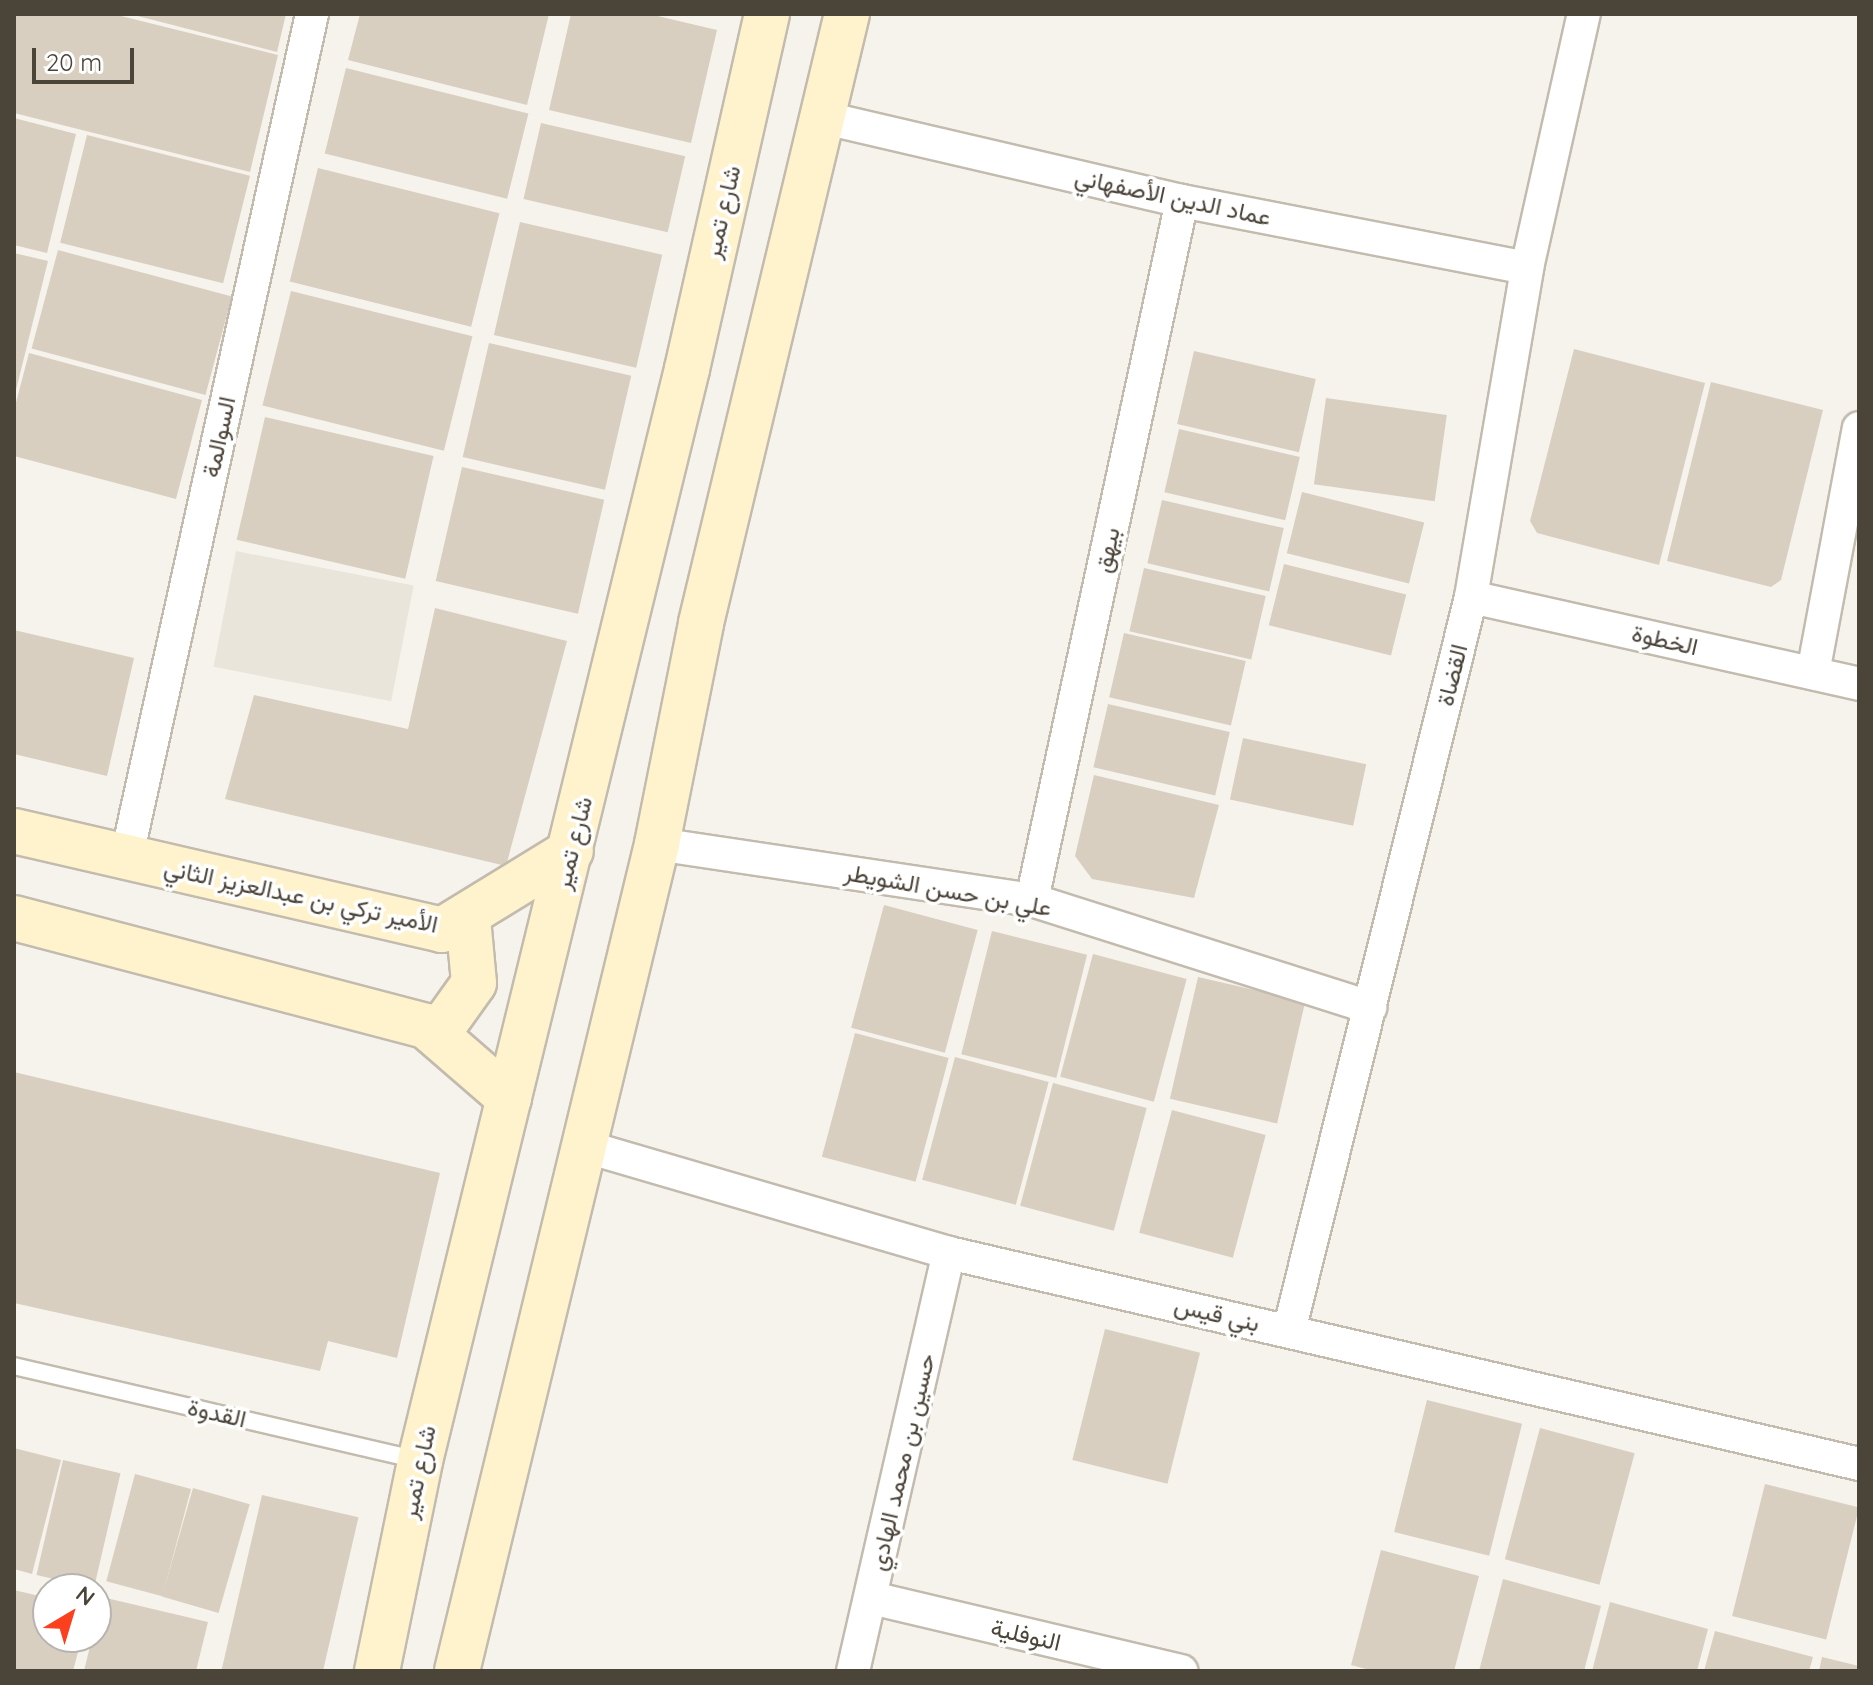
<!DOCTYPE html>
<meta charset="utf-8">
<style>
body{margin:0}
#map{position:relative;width:1873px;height:1685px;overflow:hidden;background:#f6f3ec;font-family:Quicksand,Vazirmatn,sans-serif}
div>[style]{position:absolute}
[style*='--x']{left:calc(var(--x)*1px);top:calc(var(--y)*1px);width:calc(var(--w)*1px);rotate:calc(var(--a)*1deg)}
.residential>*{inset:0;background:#eae5da;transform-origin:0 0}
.building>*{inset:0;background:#d8cfc1;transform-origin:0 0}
.roads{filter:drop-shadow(2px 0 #c2bbae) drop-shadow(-2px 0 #c2bbae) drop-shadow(0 2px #c2bbae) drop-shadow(0 -2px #c2bbae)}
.lane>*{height:16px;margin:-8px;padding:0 8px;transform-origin:8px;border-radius:8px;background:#fff}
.street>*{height:32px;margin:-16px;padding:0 16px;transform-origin:16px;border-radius:16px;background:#fff}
.secondary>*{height:44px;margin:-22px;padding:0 22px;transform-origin:22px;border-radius:22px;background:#fff3cd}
span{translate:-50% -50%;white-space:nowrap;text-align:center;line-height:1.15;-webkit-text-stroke:7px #fff;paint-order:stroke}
.street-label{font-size:24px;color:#4b4439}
.frame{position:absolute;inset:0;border:16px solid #4b4439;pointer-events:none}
.north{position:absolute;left:32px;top:1573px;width:80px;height:80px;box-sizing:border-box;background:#fff;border:2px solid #b7b4b0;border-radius:50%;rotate:38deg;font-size:22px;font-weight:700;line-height:32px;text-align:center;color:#4b4439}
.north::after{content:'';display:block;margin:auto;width:28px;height:36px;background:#fc3f1d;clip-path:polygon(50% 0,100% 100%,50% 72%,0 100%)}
.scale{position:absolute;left:32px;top:48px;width:102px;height:36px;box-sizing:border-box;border:4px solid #4b4439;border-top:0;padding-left:10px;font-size:24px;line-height:28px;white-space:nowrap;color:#4b4439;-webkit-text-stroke:6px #fff;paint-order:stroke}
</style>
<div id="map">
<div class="residential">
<i style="left:236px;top:551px;width:181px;height:118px;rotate:11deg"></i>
</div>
<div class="building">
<i style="clip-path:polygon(14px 14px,113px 14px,278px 55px,250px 172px,14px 113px)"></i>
<i style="clip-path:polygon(130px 14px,286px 14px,277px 52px)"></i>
<i style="clip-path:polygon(360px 14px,549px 14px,527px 105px,348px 60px)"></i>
<i style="clip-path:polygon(571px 14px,649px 14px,717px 30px,691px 143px,549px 110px)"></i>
<i style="left:346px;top:68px;width:188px;height:88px;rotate:14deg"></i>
<i style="clip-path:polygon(14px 118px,76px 134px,47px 253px,14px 245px)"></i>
<i style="left:541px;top:123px;width:148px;height:78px;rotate:13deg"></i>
<i style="left:87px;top:135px;width:168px;height:111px;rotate:14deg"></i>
<i style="left:318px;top:168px;width:187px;height:117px;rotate:14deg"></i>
<i style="left:520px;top:222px;width:146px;height:116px;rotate:13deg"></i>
<i style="left:58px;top:250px;width:180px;height:102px;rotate:15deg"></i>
<i style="clip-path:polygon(14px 253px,48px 261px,15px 394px,14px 394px)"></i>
<i style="left:291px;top:291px;width:187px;height:118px;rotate:14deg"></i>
<i style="left:489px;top:343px;width:146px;height:117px;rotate:13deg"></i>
<i style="clip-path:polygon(1574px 349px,1705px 383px,1659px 565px,1537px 533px,1530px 521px)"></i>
<i style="left:1194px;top:351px;width:125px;height:75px;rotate:13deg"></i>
<i style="clip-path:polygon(29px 353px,202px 400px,176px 499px,14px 456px,14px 410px)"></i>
<i style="clip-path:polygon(1711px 382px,1823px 410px,1781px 580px,1771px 587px,1667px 561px)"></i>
<i style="left:1326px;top:398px;width:122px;height:87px;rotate:8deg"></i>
<i style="left:265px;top:417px;width:173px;height:126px;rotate:13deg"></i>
<i style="left:1179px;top:429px;width:124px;height:65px;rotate:13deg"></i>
<i style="left:462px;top:467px;width:146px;height:117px;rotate:13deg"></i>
<i style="left:1302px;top:492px;width:126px;height:63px;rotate:14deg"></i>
<i style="left:1162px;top:500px;width:125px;height:65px;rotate:13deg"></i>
<i style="left:1284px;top:564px;width:126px;height:63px;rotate:14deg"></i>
<i style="left:1144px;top:568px;width:125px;height:65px;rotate:13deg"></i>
<i style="clip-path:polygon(435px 608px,567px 641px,506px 866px,225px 799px,254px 695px,408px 729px)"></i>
<i style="clip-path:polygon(14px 630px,134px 658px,107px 776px,14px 754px)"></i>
<i style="left:1124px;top:633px;width:125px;height:66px;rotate:13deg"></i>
<i style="left:1108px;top:704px;width:125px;height:65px;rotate:13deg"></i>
<i style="left:1243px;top:738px;width:126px;height:63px;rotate:12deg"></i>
<i style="clip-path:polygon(1094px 775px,1219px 805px,1194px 898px,1092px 879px,1075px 856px)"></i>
<i style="left:884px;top:905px;width:97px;height:127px;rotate:15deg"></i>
<i style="left:992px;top:931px;width:98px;height:127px;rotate:14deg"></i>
<i style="left:1093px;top:954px;width:97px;height:127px;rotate:15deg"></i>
<i style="left:1198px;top:977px;width:110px;height:125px;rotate:13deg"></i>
<i style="left:855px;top:1033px;width:97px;height:128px;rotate:15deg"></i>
<i style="left:955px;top:1057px;width:97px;height:127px;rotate:15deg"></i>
<i style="clip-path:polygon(14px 1072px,440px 1173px,397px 1358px,328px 1341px,320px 1371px,14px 1303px)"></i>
<i style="left:1053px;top:1083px;width:97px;height:127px;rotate:15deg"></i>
<i style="left:1172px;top:1110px;width:97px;height:127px;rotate:15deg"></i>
<i style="left:1105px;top:1329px;width:98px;height:135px;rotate:14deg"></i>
<i style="left:1427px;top:1400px;width:98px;height:136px;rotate:14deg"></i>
<i style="left:1540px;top:1428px;width:98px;height:136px;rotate:15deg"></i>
<i style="clip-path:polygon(14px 1448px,61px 1460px,32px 1574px,14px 1569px)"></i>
<i style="left:63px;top:1460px;width:59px;height:118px;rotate:13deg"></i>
<i style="left:135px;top:1474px;width:58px;height:111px;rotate:15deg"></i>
<i style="left:1765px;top:1484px;width:97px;height:136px;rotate:14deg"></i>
<i style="left:193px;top:1488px;width:59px;height:113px;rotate:16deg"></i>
<i style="left:262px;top:1495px;width:99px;height:181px;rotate:13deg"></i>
<i style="clip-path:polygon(1381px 1550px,1479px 1576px,1454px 1671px,1374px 1671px,1351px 1665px)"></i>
<i style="clip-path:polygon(1503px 1579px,1601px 1606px,1584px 1671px,1479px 1671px)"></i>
<i style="clip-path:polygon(14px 1590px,48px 1598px,48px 1637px,82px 1637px,73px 1671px,14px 1671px)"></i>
<i style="clip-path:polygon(102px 1597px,208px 1622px,196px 1671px,84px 1671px)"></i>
<i style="clip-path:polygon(1610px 1602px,1708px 1629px,1697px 1671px,1592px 1671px)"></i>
<i style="clip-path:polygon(1715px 1631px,1813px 1657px,1809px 1671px,1704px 1671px)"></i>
<i style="clip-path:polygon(1822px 1657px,1859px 1666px,1859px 1671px,1819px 1671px)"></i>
</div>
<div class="roads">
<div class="lane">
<i style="--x:14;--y:1366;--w:415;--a:13.1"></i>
</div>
<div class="street">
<i style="--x:821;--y:117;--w:371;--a:13.1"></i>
<i style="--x:1182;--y:201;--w:351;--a:11"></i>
<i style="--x:1471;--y:597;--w:398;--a:12.6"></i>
<i style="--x:1813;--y:673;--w:249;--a:-79.4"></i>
<i style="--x:657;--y:844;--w:379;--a:8.5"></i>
<i style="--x:1032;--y:900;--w:355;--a:17.6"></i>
<i style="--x:126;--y:860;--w:866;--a:-77.6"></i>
<i style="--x:1032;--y:900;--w:715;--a:-77.89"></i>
<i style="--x:580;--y:1145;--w:384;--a:16.3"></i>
<i style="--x:949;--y:1253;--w:934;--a:13.05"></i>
<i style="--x:1289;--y:1331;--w:756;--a:-76.07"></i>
<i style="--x:1471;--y:597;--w:334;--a:-80.3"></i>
<i style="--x:1527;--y:268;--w:260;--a:-77.4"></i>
<i style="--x:872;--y:1598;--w:318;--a:13.3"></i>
<i style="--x:853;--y:1671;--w:429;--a:-77.1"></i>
</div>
<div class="secondary">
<i style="--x:14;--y:831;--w:439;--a:13"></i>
<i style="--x:442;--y:930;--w:151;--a:-31.5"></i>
<i style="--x:14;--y:918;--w:426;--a:14.7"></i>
<i style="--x:426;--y:1026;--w:110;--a:40.9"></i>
<i style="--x:439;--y:1032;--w:60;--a:-54.5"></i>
<i style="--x:474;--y:983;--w:65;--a:-95.3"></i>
<i style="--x:377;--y:1671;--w:214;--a:-78.4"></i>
<i style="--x:420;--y:1461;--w:1124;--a:-76.26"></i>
<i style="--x:687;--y:369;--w:364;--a:-77.3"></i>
<i style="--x:457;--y:1671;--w:851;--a:-76.4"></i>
<i style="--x:657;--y:844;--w:225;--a:-78.7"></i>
<i style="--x:701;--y:623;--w:626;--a:-76.52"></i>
</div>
</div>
<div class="street-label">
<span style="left:1173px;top:197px;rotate:12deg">عماد الدين الأصفهاني</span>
<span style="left:722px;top:212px;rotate:-77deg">شارع تمير</span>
<span style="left:219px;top:437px;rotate:-78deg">السوالمة</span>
<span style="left:1107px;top:550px;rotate:-78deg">بيهق</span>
<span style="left:1665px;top:640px;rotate:13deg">الخطوة</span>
<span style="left:1452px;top:675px;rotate:-76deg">القضاة</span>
<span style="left:573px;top:843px;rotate:-76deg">شارع تمير</span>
<span style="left:948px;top:890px;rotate:10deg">علي بن حسن الشويطر</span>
<span style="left:301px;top:896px;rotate:12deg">الأمير تركي بن عبدالعزيز الثاني</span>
<span style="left:1217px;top:1314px;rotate:13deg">بني قيس</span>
<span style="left:217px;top:1413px;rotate:13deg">القدوة</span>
<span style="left:902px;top:1462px;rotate:-77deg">حسين بن محمد الهادي</span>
<span style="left:418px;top:1472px;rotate:-78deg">شارع تمير</span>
<span style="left:1026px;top:1635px;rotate:13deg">النوفلية</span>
</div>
<div class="frame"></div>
<div class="north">N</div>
<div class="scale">20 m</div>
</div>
